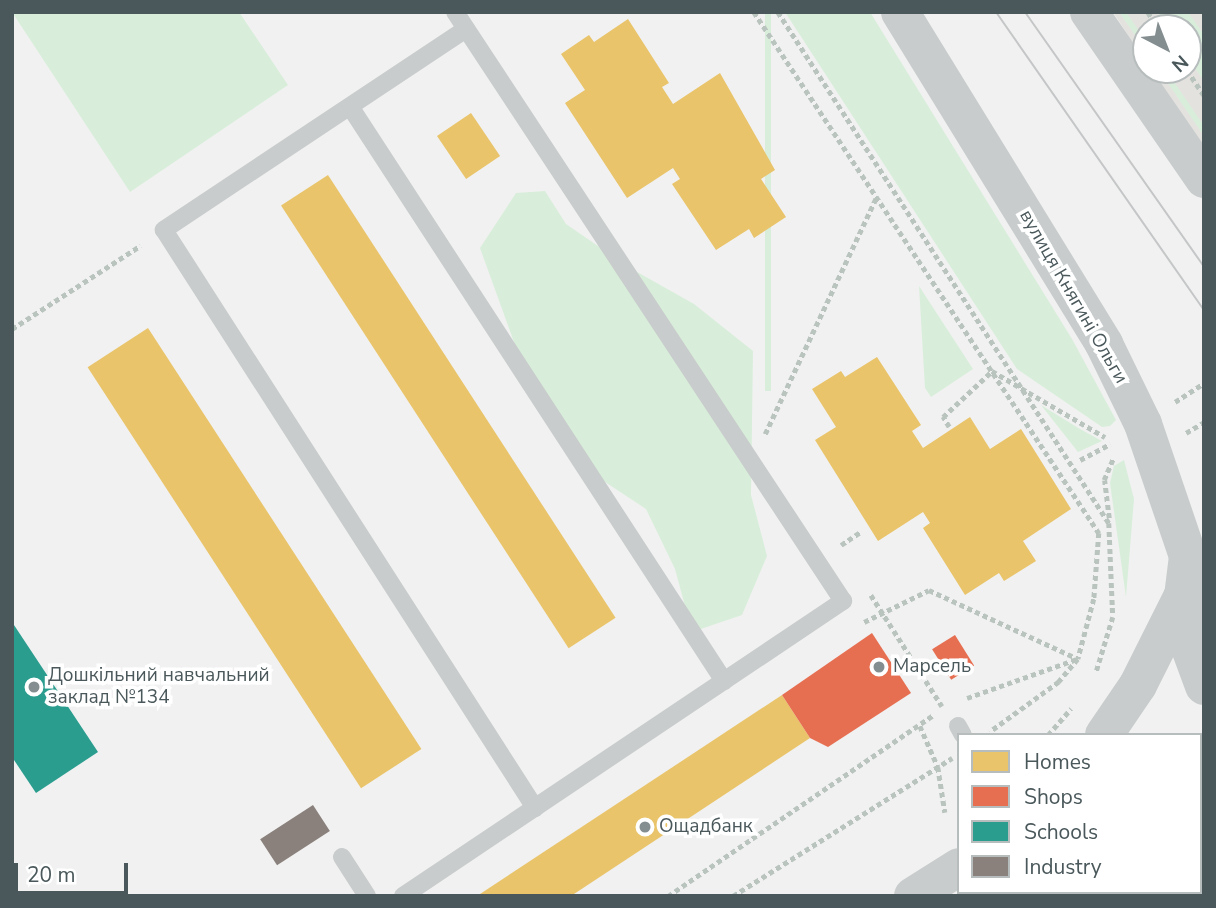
<!DOCTYPE html>
<meta charset="utf-8">
<style>
body{margin:0}
#map{position:relative;width:1216px;height:908px;overflow:hidden;background:#f1f1f1;font-family:"Nunito Sans",sans-serif}
div>[style]{position:absolute}
[style*='--x']{left:calc(var(--x)*1px);top:calc(var(--y)*1px);width:calc(var(--w)*1px);rotate:calc(var(--a)*1deg)}
.commercial>*{inset:0;background:#e4e2df}
.green>*{inset:0;background:#d8eeda;transform-origin:0 0}
.homes>*{inset:0;background:#e9c46a;transform-origin:0 0}
.shops>*{inset:0;background:#e76f51;transform-origin:0 0}
.schools>*{inset:0;background:#2a9d8f}
.industry>*{inset:0;background:#8a817c;transform-origin:0 0}
.path>*{height:4.5px;margin-top:-2.25px;transform-origin:0;background:repeating-linear-gradient(90deg,#b9c4be 0 5px,transparent 0 8.5px)}
.service>*{height:18px;margin:-9px;padding:0 9px;transform-origin:9px;border-radius:9px;background:#c9cccc}
.secondary>*{height:38px;margin:-19px;padding:0 19px;transform-origin:19px;border-radius:19px;background:#c8cccc}
.tram>*{height:2px;margin:-1px;padding:0 1px;transform-origin:1px;border-radius:1px;background:#c5c6c7}
.dots>*{width:19px;height:19px;translate:-50% -50%;box-sizing:border-box;border:4px solid #fff;border-radius:50%}
span{translate:-50% -50%;white-space:nowrap;text-align:center;line-height:1.15;-webkit-text-stroke:7px #fff;paint-order:stroke}
.street-label{font-size:19px;color:#4a585b}
.poi-label{font-size:19px;color:#4a585b}
.left{translate:0 -50%;text-align:left}
.frame{position:absolute;inset:0;border:14px solid #4a585b;pointer-events:none}
.legend{position:absolute;left:957px;top:733px;width:245px;height:161px;box-sizing:border-box;background:#fff;border:2px solid #b7bcbd;margin:0;padding:9px 12px;list-style:none;font-size:21px;color:#4a585b}
.legend li{display:flex;align-items:center;gap:14px;height:35px}
.legend b{width:35px;border:2px solid #b7bcbd}
.north{position:absolute;left:1132px;top:14px;width:70px;height:70px;box-sizing:border-box;background:#fff;border:2px solid #b7bcbd;border-radius:50%;rotate:138deg;font-size:19px;font-weight:700;line-height:28px;text-align:center;color:#4a585b}
.north::after{content:'';display:block;margin:auto;width:24px;height:32px;background:#848e90;clip-path:polygon(50% 0,100% 100%,50% 72%,0 100%)}
.scale{position:absolute;left:14px;top:863px;width:114px;height:32px;box-sizing:border-box;border:4px solid #4a585b;border-top:0;padding-left:9px;font-size:21px;line-height:24px;white-space:nowrap;color:#4a585b;-webkit-text-stroke:5px #fff;paint-order:stroke}
</style>
<div id="map">
<div class="commercial">
<i style="clip-path:polygon(1113px 12px,1204px 12px,1204px 150px,1151px 70px,1188px 70px,1188px 28px,1146px 28px,1146px 63px)"></i>
</div>
<div class="green">
<i style="clip-path:polygon(12px 12px,239px 12px,288px 85px,130px 192px)"></i>
<i style="left:765px;top:12px;width:6px;height:379px"></i>
<i style="clip-path:polygon(785px 12px,870px 12px,1072px 339px,1116px 420px,1110px 426px,1102px 427px,1017px 369px)"></i>
<i style="clip-path:polygon(1119px 12px,1126px 12px,1146px 41px,1146px 51px)"></i>
<i style="clip-path:polygon(1157px 12px,1188px 12px,1204px 35px,1204px 81px,1188px 58px,1188px 28px,1167px 28px)"></i>
<i style="clip-path:polygon(1159px 70px,1166px 70px,1204px 126px,1204px 136px)"></i>
<i style="clip-path:polygon(545px 191px,566px 224px,630px 268px,694px 304px,753px 351px,751px 495px,767px 556px,742px 615px,692px 632px,675px 569px,646px 509px,593px 474px,523px 367px,480px 248px,516px 193px)"></i>
<i style="clip-path:polygon(919px 286px,973px 369px,931px 397px,925px 388px)"></i>
<i style="clip-path:polygon(1041px 405px,1080px 429px,1102px 441px,1078px 452px)"></i>
<i style="clip-path:polygon(1124px 460px,1134px 499px,1126px 597px,1110px 483px,1114px 466px)"></i>
<i style="clip-path:polygon(1204px 858px,1204px 896px,1131px 896px,1200px 892px)"></i>
</div>
<div class="homes">
<i style="clip-path:polygon(628px 19px,669px 83px,662px 87px,673px 104px,720px 73px,775px 170px,761px 179px,786px 217px,754px 238px,749px 229px,716px 250px,672px 184px,680px 179px,673px 168px,627px 198px,565px 103px,585px 90px,561px 54px,589px 35px,594px 42px)"></i>
<i style="left:471px;top:113px;width:52px;height:41px;rotate:56deg"></i>
<i style="left:328px;top:175px;width:528px;height:56px;rotate:57deg"></i>
<i style="left:148px;top:328px;width:502px;height:72px;rotate:57deg"></i>
<i style="clip-path:polygon(877px 357px,921px 425px,912px 431px,923px 448px,970px 417px,990px 449px,1021px 429px,1071px 509px,1023px 541px,1036px 561px,1004px 581px,999px 573px,965px 595px,923px 528px,930px 523px,923px 512px,878px 541px,815px 440px,836px 427px,812px 389px,841px 371px,845px 377px)"></i>
<i style="clip-path:polygon(782px 695px,810px 738px,571px 896px,477px 896px)"></i>
</div>
<div class="shops">
<i style="clip-path:polygon(872px 633px,911px 693px,828px 747px,810px 738px,782px 695px)"></i>
<i style="left:955px;top:635px;width:36px;height:27px;rotate:58deg"></i>
</div>
<div class="schools">
<i style="clip-path:polygon(12px 622px,98px 752px,36px 793px,12px 757px)"></i>
</div>
<div class="industry">
<i style="left:313px;top:805px;width:31px;height:63px;rotate:57deg"></i>
</div>
<div class="path">
<i style="--x:754;--y:12;--w:625;--a:56.49"></i>
<i style="--x:1099;--y:533;--w:66;--a:94.3"></i>
<i style="--x:1094;--y:599;--w:62;--a:104.9"></i>
<i style="--x:1078;--y:659;--w:30;--a:130"></i>
<i style="--x:1059;--y:682;--w:85;--a:144.1"></i>
<i style="--x:778;--y:12;--w:609;--a:57.07"></i>
<i style="--x:1109;--y:523;--w:94;--a:87.6"></i>
<i style="--x:1113;--y:617;--w:59;--a:106.9"></i>
<i style="--x:1148;--y:12;--w:19;--a:58"></i>
<i style="--x:1187;--y:70;--w:30;--a:56"></i>
<i style="--x:12;--y:329;--w:153;--a:-33"></i>
<i style="--x:1175;--y:402;--w:35;--a:-33"></i>
<i style="--x:949;--y:427;--w:12;--a:-121"></i>
<i style="--x:943;--y:417;--w:67;--a:-43.2"></i>
<i style="--x:992;--y:371;--w:131;--a:30.3"></i>
<i style="--x:1186;--y:433;--w:21;--a:-31"></i>
<i style="--x:765;--y:434;--w:263;--a:-64.8"></i>
<i style="--x:1080;--y:460;--w:34;--a:-28"></i>
<i style="--x:1109;--y:518;--w:38;--a:-97"></i>
<i style="--x:1104;--y:480;--w:23;--a:-67"></i>
<i style="--x:841;--y:545;--w:23;--a:-34"></i>
<i style="--x:871;--y:595;--w:132;--a:57.4"></i>
<i style="--x:864;--y:622;--w:72;--a:-26.2"></i>
<i style="--x:929;--y:590;--w:164;--a:24.8"></i>
<i style="--x:967;--y:698;--w:117;--a:-19.5"></i>
<i style="--x:920;--y:726;--w:45;--a:66.3"></i>
<i style="--x:938;--y:767;--w:46;--a:81.2"></i>
<i style="--x:1048;--y:735;--w:35;--a:-49"></i>
<i style="--x:1200;--y:839;--w:4;--a:0"></i>
<i style="--x:1200;--y:857;--w:4;--a:0"></i>
<i style="--x:1000;--y:893;--w:4;--a:56"></i>
<i style="--x:668;--y:896;--w:320;--a:-34.3"></i>
<i style="--x:733;--y:896;--w:259;--a:-32.2"></i>
<i style="--x:1016;--y:896;--w:5;--a:-53"></i>
<i style="--x:1098;--y:896;--w:8;--a:-30"></i>
</div>
<div class="service">
<i style="--x:466;--y:29;--w:363;--a:146.4"></i>
<i style="--x:164;--y:230;--w:687;--a:57.3"></i>
<i style="--x:351;--y:108;--w:684;--a:56.94"></i>
<i style="--x:958;--y:726;--w:10;--a:61"></i>
<i style="--x:342;--y:857;--w:46;--a:57.3"></i>
<i style="--x:403;--y:896;--w:530;--a:-33.84"></i>
<i style="--x:843;--y:601;--w:705;--a:-123.37"></i>
</div>
<div class="secondary">
<i style="--x:900;--y:12;--w:390;--a:58.4"></i>
<i style="--x:1104;--y:344;--w:89;--a:64"></i>
<i style="--x:1143;--y:424;--w:139;--a:71.2"></i>
<i style="--x:1188;--y:556;--w:39;--a:97"></i>
<i style="--x:1183;--y:595;--w:45;--a:84.9"></i>
<i style="--x:1187;--y:640;--w:49;--a:69.7"></i>
<i style="--x:1089;--y:12;--w:203;--a:55.4"></i>
<i style="--x:1104;--y:735;--w:60;--a:-55.8"></i>
<i style="--x:1138;--y:685;--w:101;--a:-63.4"></i>
<i style="--x:1200;--y:780;--w:4;--a:0"></i>
<i style="--x:913;--y:896;--w:54;--a:-32.2"></i>
</div>
<div class="tram">
<i style="--x:996;--y:12;--w:363;--a:55.1"></i>
<i style="--x:1025;--y:12;--w:312;--a:54.9"></i>
</div>
<div class="dots">
<i style="left:879px;top:667px;background:#848e90"></i>
<i style="left:34px;top:687px;background:#848e90"></i>
<i style="left:645px;top:827px;background:#848e90"></i>
</div>
<div class="street-label">
<span style="left:1073px;top:297px;rotate:60deg">вулиця Княгині Ольги</span>
</div>
<div class="poi-label">
<span class="left" style="left:893px;top:667px">Марсель</span>
<span class="left" style="left:48px;top:687px">Дошкільний навчальний<br>заклад №134</span>
<span class="left" style="left:659px;top:827px">Ощадбанк</span>
</div>
<div class="frame"></div>
<ul class="legend">
<li><b style="height:19px;background:#e9c46a"></b>Homes</li>
<li><b style="height:19px;background:#e76f51"></b>Shops</li>
<li><b style="height:19px;background:#2a9d8f"></b>Schools</li>
<li><b style="height:19px;background:#8a817c"></b>Industry</li>
</ul>
<div class="north">N</div>
<div class="scale">20 m</div>
</div>
